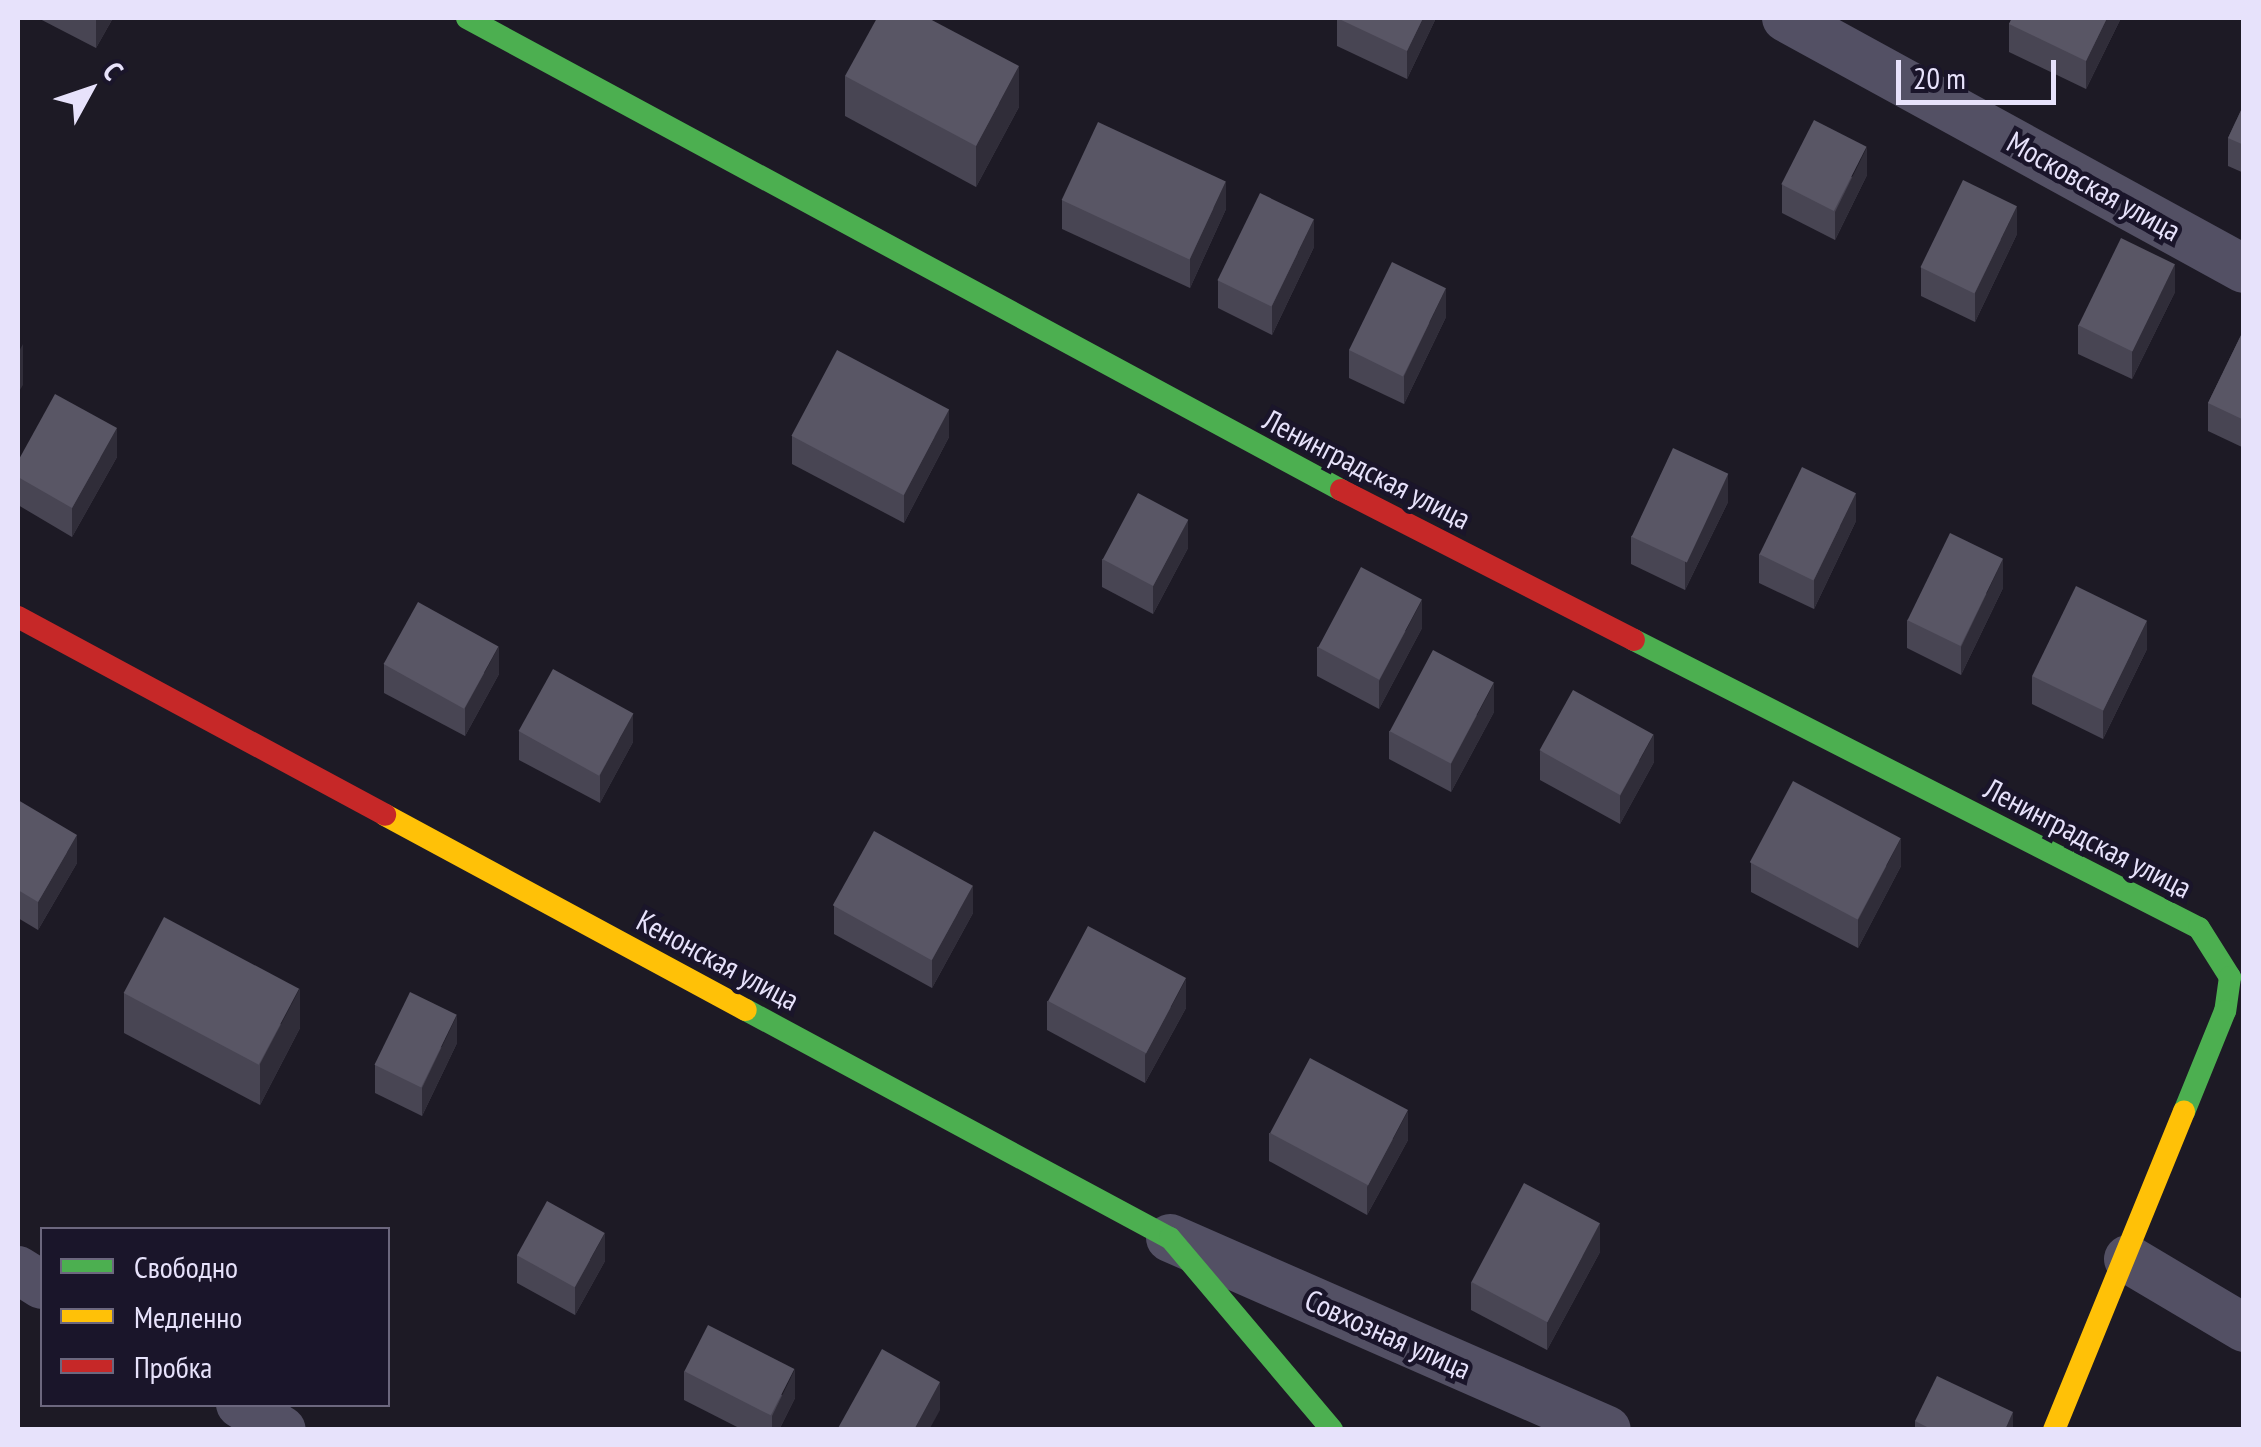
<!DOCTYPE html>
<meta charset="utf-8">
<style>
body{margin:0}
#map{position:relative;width:2261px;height:1447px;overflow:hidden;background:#1d1a25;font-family:"PT Sans Narrow",sans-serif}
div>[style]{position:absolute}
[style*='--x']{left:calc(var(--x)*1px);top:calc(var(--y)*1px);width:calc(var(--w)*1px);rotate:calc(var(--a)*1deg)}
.street>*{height:48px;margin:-24px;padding:0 24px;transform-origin:24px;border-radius:24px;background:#535064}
.fast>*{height:22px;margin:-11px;padding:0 11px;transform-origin:11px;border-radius:11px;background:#4caf50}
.slow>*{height:22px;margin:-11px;padding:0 11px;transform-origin:11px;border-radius:11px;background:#ffc107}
.jam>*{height:22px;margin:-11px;padding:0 11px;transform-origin:11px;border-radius:11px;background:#c62828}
.wall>*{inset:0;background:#484553}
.shaded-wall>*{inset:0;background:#302d39}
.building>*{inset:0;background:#595665;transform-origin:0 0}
span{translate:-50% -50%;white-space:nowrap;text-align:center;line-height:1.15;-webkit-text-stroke:9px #1a152a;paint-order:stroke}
.street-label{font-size:30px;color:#e7e2fb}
.frame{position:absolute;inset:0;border:20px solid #e7e2fb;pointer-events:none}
.legend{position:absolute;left:40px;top:1227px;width:350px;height:180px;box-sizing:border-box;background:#1a152a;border:2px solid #6c677e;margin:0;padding:12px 18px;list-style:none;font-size:30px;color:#e7e2fb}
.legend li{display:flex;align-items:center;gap:20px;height:50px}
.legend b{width:50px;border:2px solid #6c677e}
.north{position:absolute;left:40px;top:40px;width:100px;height:100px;-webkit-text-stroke:8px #1a152a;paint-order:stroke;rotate:50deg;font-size:28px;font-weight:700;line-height:40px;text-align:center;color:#e7e2fb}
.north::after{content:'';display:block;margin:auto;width:35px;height:45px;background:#e7e2fb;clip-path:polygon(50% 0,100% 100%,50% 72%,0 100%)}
.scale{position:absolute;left:1896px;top:60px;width:160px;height:45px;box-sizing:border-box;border:5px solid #e7e2fb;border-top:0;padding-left:12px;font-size:30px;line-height:35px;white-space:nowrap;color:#e7e2fb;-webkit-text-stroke:8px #1a152a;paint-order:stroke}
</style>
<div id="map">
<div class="street">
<i style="--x:1786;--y:18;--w:522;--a:28.72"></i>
<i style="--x:1170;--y:1238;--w:477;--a:23.7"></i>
<i style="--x:2128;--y:1259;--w:135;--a:30.7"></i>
<i style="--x:18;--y:1270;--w:28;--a:32"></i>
<i style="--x:240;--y:1404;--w:49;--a:31.8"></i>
</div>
<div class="fast">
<i style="--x:467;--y:18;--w:993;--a:28.37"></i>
<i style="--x:1634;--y:640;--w:634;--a:27.01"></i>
<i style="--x:2199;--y:928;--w:58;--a:57.7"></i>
<i style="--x:2230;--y:977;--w:34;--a:98"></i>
<i style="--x:2225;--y:1011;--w:109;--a:112.1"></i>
<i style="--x:746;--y:1010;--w:481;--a:28.3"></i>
<i style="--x:1170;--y:1238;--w:251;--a:49.8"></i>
</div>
<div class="slow">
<i style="--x:385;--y:815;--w:410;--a:28.4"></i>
<i style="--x:2054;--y:1430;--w:344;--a:-67.8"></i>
</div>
<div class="jam">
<i style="--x:1341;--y:490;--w:329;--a:27.1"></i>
<i style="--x:18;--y:617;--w:417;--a:28.3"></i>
</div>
<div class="wall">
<i style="clip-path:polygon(38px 18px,113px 18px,96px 48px)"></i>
<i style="clip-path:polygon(1337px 18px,1436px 18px,1407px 79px,1337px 46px)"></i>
<i style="clip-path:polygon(2012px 18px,2121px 18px,2086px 89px,2009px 52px,2009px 24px)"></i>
<i style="clip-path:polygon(845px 76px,1019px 107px,976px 187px,845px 116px)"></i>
<i style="clip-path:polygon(2244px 104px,2244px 173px,2228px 166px,2228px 138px)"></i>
<i style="clip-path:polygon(1867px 175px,1835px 240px,1782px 213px,1782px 185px)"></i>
<i style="clip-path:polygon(1062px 200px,1226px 209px,1190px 288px,1062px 229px)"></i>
<i style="clip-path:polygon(2017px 234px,1975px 322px,1921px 296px,1921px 267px)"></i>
<i style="clip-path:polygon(1314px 247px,1272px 335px,1218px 308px,1218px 280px)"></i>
<i style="clip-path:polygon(2175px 292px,2132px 379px,2078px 354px,2078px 325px)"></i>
<i style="clip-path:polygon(1446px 317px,1404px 404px,1349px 378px,1349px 350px)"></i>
<i style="clip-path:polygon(2244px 329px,2244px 448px,2208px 431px,2208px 403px)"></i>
<i style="clip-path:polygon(792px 436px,949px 437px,904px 523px,792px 464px)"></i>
<i style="clip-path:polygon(117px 457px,72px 537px,18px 505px,18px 461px)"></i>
<i style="clip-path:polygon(1728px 502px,1685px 590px,1631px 564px,1631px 536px)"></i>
<i style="clip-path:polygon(1856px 521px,1814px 609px,1759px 583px,1759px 554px)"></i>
<i style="clip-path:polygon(1188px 548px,1153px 614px,1102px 587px,1102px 559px)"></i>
<i style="clip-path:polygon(2003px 588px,1961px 675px,1907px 648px,1907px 620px)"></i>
<i style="clip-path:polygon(1422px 628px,1379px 709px,1317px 676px,1317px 647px)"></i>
<i style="clip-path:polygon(2147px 649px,2103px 739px,2032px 704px,2032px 676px)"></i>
<i style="clip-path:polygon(384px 664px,499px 674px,465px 736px,384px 693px)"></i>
<i style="clip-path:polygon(1494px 712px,1451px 792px,1389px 759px,1389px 731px)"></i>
<i style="clip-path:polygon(519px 731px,633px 742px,600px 803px,519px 760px)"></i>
<i style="clip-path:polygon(1540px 751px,1654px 762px,1620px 824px,1540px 780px)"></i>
<i style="clip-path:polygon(18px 800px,77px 863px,38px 930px,18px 918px)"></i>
<i style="clip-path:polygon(1751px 863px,1901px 866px,1858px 948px,1751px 892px)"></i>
<i style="clip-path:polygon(834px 906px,973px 913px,932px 988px,834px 934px)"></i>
<i style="clip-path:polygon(124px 993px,300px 1028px,260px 1105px,124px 1033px)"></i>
<i style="clip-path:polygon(1047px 1001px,1186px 1008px,1145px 1083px,1047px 1030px)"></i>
<i style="clip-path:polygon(457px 1043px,422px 1116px,375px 1093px,375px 1065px)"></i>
<i style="clip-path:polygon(1269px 1133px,1408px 1140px,1367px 1215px,1269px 1161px)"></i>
<i style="clip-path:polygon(1600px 1252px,1547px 1350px,1471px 1310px,1471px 1282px)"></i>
<i style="clip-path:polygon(517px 1255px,605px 1261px,575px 1315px,517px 1283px)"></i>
<i style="clip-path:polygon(684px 1371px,795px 1398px,779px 1430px,743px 1430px,684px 1400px)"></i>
<i style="clip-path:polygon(1915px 1421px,2013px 1430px,1915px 1430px)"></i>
</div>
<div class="shaded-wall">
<i style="clip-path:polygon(98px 18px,113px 18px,96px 48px,96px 20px)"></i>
<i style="clip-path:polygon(1423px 18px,1436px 18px,1407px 79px,1407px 51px)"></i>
<i style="clip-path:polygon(2107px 18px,2121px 18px,2086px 89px,2086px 61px)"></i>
<i style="clip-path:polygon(1019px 66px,1019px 107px,976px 187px,976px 146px)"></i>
<i style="clip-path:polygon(1867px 147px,1867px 175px,1835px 240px,1835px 212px)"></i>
<i style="clip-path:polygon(1226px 181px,1226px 209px,1190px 288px,1190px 259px)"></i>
<i style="clip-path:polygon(2017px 206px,2017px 234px,1975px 322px,1975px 293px)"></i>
<i style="clip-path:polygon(1314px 219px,1314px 247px,1272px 335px,1272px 306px)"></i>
<i style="clip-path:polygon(2175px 264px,2175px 292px,2132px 379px,2132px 351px)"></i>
<i style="clip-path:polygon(1446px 288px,1446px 317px,1404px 404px,1404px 376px)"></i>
<i style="clip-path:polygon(23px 344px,23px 385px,18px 393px,18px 353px)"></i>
<i style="clip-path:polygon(949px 409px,949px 437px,904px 523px,904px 495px)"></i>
<i style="clip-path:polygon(117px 428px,117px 457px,72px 537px,72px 508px)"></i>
<i style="clip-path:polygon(1728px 474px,1728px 502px,1685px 590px,1685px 562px)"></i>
<i style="clip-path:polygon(1856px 493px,1856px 521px,1814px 609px,1814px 580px)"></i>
<i style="clip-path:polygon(1188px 520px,1188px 548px,1153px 614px,1153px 586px)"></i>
<i style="clip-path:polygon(2003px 559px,2003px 588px,1961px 675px,1961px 647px)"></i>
<i style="clip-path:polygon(1422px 600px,1422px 628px,1379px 709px,1379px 681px)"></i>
<i style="clip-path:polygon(2147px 621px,2147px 649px,2103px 739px,2103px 711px)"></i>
<i style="clip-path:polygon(499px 646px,499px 674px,465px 736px,465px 708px)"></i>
<i style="clip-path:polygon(1494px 683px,1494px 712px,1451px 792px,1451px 764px)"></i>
<i style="clip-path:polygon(633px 714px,633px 742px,600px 803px,600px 775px)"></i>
<i style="clip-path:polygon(1654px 734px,1654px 762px,1620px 824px,1620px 796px)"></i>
<i style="clip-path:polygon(77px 835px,77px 863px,38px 930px,38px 902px)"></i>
<i style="clip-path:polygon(1901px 838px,1901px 866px,1858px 948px,1858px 920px)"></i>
<i style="clip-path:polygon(973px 885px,973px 913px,932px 988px,932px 960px)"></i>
<i style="clip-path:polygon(1186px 979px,1186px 1008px,1145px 1083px,1145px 1055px)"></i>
<i style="clip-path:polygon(300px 988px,300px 1028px,260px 1105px,260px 1064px)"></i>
<i style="clip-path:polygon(457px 1015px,457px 1043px,422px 1116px,422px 1088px)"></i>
<i style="clip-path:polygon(1408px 1111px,1408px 1140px,1367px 1215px,1367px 1187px)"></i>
<i style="clip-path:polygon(1600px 1223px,1600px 1252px,1547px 1350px,1547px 1322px)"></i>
<i style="clip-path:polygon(605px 1233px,605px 1261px,575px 1315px,575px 1287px)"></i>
<i style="clip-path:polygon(795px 1369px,795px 1398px,779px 1430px,772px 1430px,772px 1416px)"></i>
<i style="clip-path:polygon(940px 1382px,940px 1410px,929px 1430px,914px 1430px)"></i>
<i style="clip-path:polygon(2013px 1412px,2013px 1430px,2005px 1430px)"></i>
</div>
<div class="building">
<i style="clip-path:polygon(877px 18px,928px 18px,1019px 66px,976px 146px,845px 76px)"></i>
<i style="clip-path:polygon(1337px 18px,1423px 18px,1407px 51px)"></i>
<i style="clip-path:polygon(2012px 18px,2107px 18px,2086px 61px,2009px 24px)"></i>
<i style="clip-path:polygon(2244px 104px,2244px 145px,2228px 138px)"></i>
<i style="left:1814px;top:120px;width:59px;height:72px;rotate:27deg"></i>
<i style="left:1098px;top:122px;width:141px;height:86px;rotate:25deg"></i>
<i style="left:1963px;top:180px;width:60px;height:97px;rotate:26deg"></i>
<i style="left:1260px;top:193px;width:60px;height:97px;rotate:26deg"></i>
<i style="left:2121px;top:238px;width:60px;height:97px;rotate:26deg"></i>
<i style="left:1392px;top:262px;width:60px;height:98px;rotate:26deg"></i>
<i style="clip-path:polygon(2244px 329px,2244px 420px,2208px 403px)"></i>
<i style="left:837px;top:350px;width:127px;height:97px;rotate:28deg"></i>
<i style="clip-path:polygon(55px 394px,117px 428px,72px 508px,18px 477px,18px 461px)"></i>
<i style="left:1673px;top:448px;width:61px;height:98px;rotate:25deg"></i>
<i style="left:1802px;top:467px;width:60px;height:97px;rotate:26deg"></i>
<i style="left:1138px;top:493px;width:57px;height:75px;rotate:28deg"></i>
<i style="left:1950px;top:533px;width:59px;height:97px;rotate:26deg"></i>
<i style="left:1361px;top:567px;width:69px;height:91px;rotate:28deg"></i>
<i style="left:2076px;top:586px;width:79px;height:100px;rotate:26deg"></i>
<i style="left:418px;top:602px;width:92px;height:71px;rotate:29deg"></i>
<i style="left:1433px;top:650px;width:69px;height:92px;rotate:28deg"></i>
<i style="left:553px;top:669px;width:92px;height:71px;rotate:29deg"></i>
<i style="left:1573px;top:690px;width:92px;height:69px;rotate:29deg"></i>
<i style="left:1793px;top:781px;width:122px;height:92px;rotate:28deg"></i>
<i style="clip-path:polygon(18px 800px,77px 835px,38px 902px,18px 890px)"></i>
<i style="left:874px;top:831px;width:113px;height:85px;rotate:29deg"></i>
<i style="left:164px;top:917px;width:153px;height:86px;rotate:28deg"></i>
<i style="left:1088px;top:926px;width:111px;height:85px;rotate:28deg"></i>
<i style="left:410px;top:992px;width:52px;height:81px;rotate:26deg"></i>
<i style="left:1310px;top:1058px;width:111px;height:85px;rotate:28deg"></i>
<i style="left:1524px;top:1183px;width:86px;height:112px;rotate:28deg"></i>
<i style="left:547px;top:1201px;width:66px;height:62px;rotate:29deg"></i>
<i style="left:708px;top:1325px;width:97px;height:52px;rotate:27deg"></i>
<i style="clip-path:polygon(882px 1349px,940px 1382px,914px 1430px,837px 1430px)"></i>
<i style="clip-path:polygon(1937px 1376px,2013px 1412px,2005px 1430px,1933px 1430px,1915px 1421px)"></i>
</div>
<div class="street-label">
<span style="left:2094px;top:186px;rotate:29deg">Московская улица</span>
<span style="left:1367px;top:469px;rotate:27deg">Ленинградская улица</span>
<span style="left:2088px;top:838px;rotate:27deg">Ленинградская улица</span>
<span style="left:718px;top:960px;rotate:28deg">Кенонская улица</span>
<span style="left:1388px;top:1334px;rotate:24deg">Совхозная улица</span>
</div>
<div class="frame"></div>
<ul class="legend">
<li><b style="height:12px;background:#4caf50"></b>Свободно</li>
<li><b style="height:12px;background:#ffc107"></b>Медленно</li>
<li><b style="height:12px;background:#c62828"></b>Пробка</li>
</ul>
<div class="north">С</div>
<div class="scale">20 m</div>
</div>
